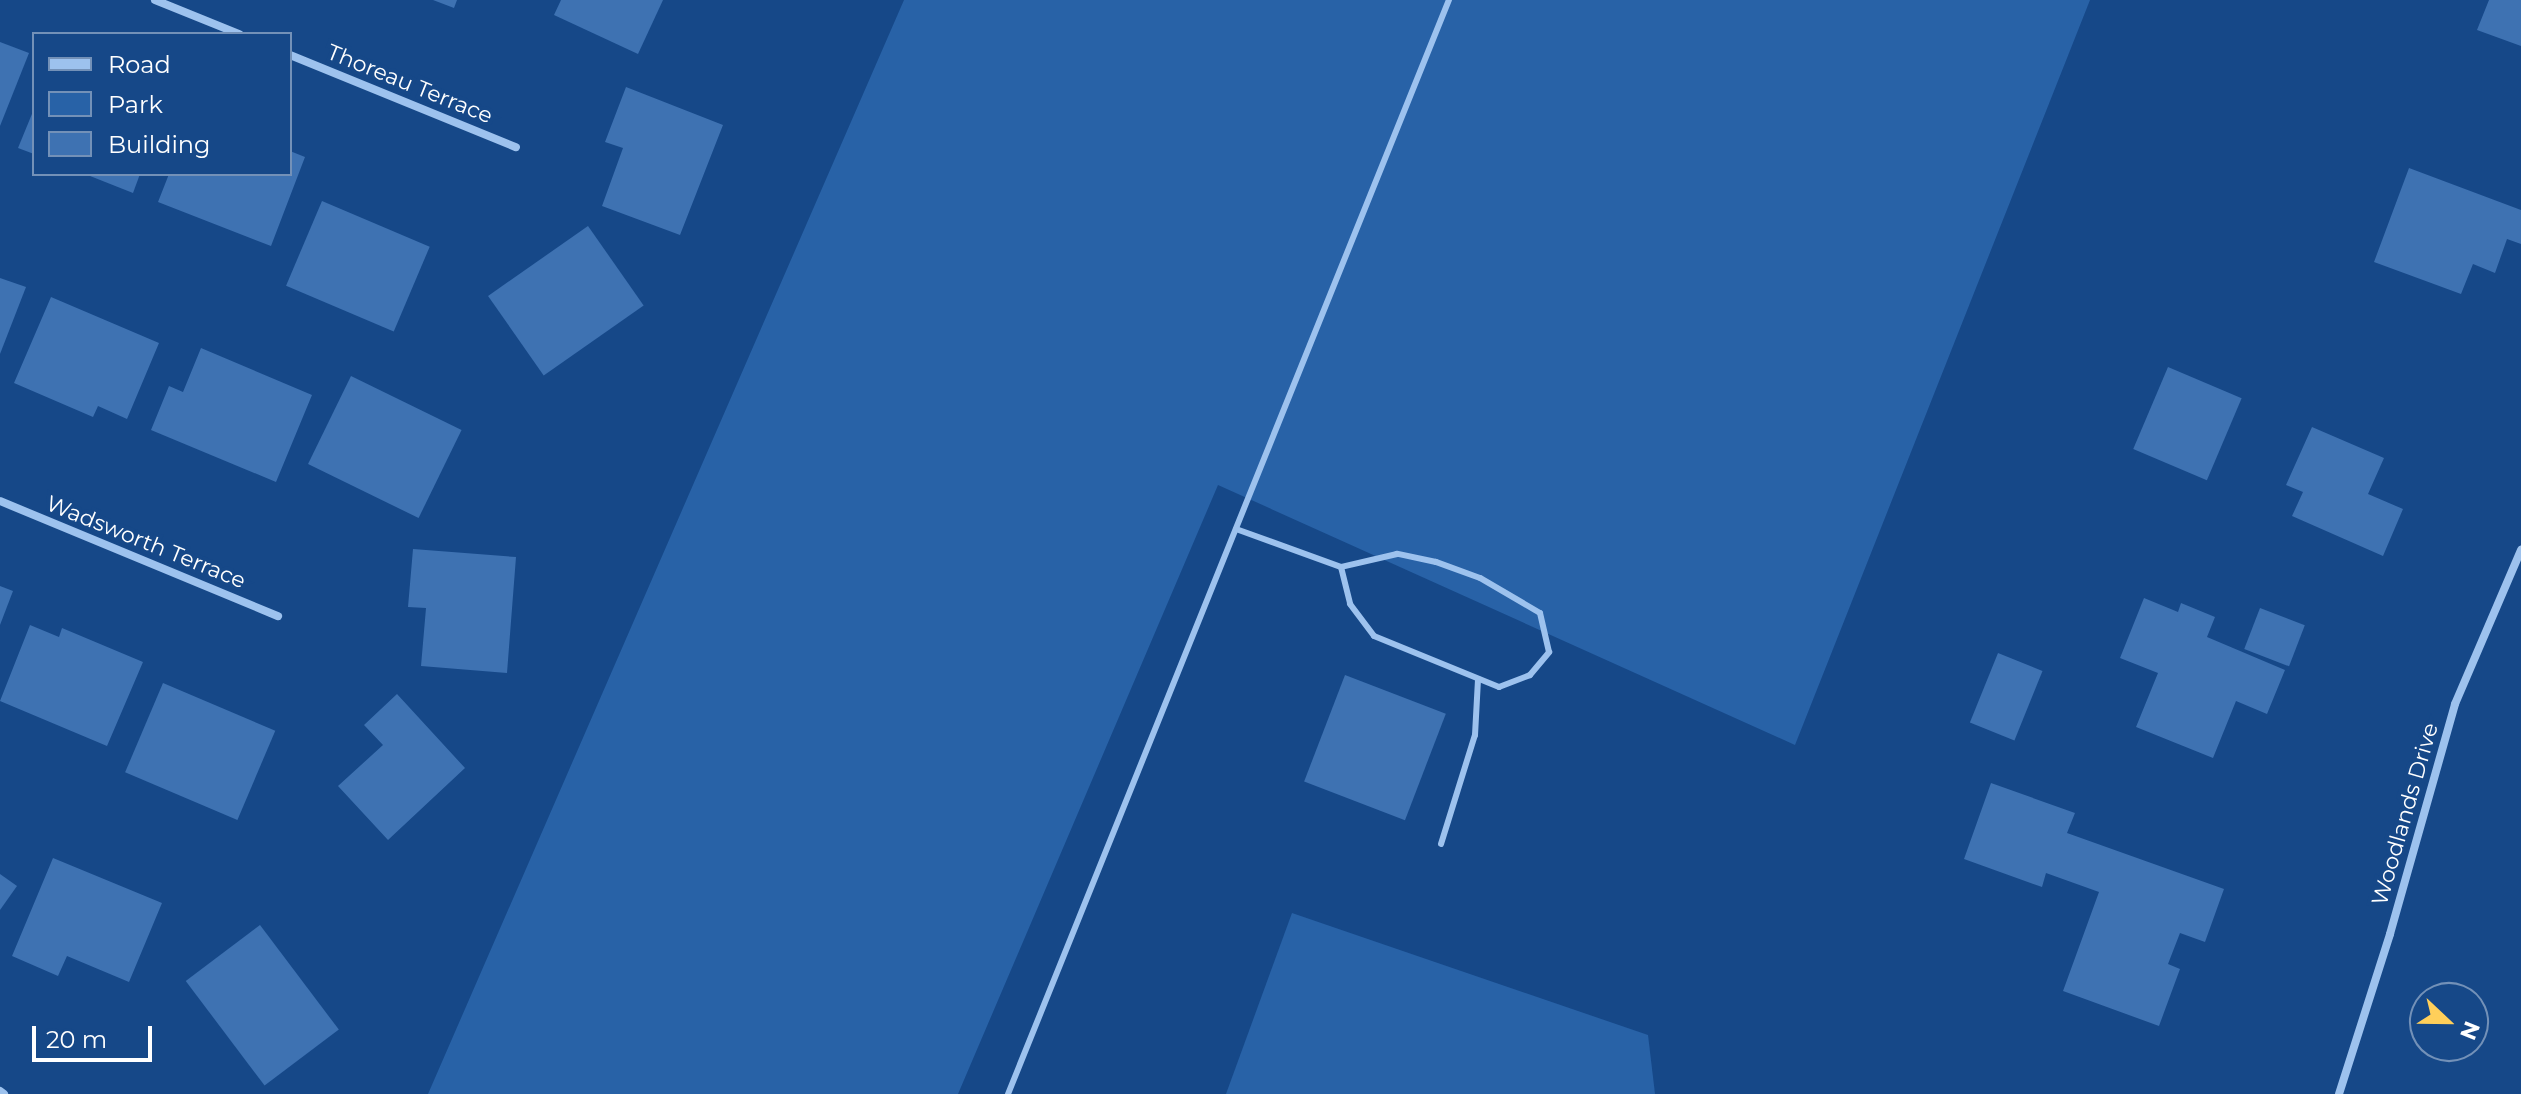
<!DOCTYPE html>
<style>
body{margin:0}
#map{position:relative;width:2521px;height:1094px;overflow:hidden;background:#164888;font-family:Montserrat,sans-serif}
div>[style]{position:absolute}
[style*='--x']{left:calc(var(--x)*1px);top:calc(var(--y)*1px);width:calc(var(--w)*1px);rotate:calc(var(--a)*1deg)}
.green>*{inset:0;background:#2862a7}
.building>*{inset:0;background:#3e72b2;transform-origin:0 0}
.lane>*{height:6px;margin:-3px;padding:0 3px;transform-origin:3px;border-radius:3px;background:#9dc2ee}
.street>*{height:8px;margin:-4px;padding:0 4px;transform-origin:4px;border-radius:4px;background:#9dc2ee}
span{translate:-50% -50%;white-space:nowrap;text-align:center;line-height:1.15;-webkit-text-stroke:8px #164888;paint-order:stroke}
.street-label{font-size:22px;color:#fff}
.legend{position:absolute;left:32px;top:32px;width:260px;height:144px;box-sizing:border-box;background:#164888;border:2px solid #7391b8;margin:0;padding:10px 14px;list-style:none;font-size:24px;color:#fff}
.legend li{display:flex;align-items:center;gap:16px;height:40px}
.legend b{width:40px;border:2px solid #7391b8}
.north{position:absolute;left:2409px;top:982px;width:80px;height:80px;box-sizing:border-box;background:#164888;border:2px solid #7391b8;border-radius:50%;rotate:112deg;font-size:22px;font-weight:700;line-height:32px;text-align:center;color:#fff}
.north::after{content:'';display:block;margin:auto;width:28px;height:36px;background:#ffcf5a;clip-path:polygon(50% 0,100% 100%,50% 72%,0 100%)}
.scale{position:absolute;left:32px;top:1026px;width:120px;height:36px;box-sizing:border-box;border:4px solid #fff;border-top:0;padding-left:10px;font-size:24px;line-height:28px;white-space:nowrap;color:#fff;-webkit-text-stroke:6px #164888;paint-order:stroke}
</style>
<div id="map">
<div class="green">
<i style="clip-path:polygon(904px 0,2090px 0,1795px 745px,1218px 485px,958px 1094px,428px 1094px)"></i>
<i style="clip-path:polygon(1292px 913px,1648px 1035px,1655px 1094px,1226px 1094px)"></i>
</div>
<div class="building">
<i style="clip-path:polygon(433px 0,457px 0,454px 8px)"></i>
<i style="clip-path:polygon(561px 0,663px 0,638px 54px,554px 15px)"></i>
<i style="clip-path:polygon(2489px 0,2521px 0,2521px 46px,2477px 30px)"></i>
<i style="clip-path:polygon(0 42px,29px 53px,0 126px)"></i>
<i style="clip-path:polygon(626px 87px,723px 125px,680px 235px,602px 206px,623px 148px,605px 142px)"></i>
<i style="clip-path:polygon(34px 109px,34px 154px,18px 148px)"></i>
<i style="clip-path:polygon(290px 151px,305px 157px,271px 246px,158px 202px,169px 174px,290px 174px)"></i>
<i style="clip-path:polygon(2409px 168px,2521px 210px,2521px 244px,2507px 239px,2495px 273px,2473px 264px,2461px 294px,2374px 262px)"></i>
<i style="clip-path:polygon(85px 174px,140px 174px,133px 193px)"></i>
<i style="left:322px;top:201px;width:117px;height:92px;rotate:23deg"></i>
<i style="left:588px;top:226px;width:97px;height:122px;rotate:55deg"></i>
<i style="clip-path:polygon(0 278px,26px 287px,0 354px)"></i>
<i style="clip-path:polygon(51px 297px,159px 343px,127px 419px,98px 406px,93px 417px,14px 383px)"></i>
<i style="clip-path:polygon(201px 348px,312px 395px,276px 482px,151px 430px,169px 386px,183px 392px)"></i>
<i style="left:2168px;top:367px;width:80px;height:89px;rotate:23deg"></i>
<i style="left:351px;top:376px;width:123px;height:98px;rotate:26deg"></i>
<i style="clip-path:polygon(2312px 427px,2384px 458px,2368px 494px,2403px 509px,2383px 556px,2292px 516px,2303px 492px,2286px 485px)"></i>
<i style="clip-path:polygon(413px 549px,516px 557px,507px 673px,421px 666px,426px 608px,408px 607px)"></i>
<i style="clip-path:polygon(0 586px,13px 591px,0 625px)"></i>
<i style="clip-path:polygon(2144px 598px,2178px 612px,2181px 603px,2215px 617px,2207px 637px,2285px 670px,2267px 714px,2236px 701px,2213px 758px,2136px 727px,2158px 673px,2120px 658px)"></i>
<i style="left:2260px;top:608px;width:48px;height:44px;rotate:21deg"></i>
<i style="clip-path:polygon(30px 625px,59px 637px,62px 628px,143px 662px,107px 746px,0 701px)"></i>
<i style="left:1998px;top:653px;width:48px;height:75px;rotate:22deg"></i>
<i style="left:1345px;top:675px;width:108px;height:114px;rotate:21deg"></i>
<i style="left:163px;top:683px;width:122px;height:97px;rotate:23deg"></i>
<i style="clip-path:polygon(397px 694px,465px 768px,388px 840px,338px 786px,383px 745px,364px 725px)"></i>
<i style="clip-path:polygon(1991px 783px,2075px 813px,2067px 833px,2224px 889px,2205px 942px,2180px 933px,2168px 964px,2180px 969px,2159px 1026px,2063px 991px,2099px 892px,2046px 873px,2042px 887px,1964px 859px)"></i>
<i style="clip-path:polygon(53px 858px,162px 903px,129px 982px,67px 956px,58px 976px,12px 956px)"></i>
<i style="clip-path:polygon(0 874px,17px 886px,0 910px)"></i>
<i style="left:260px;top:925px;width:131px;height:93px;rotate:53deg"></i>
</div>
<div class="lane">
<i style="--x:1236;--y:529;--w:112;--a:19.9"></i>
<i style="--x:1341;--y:567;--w:38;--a:76"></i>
<i style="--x:1350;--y:604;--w:40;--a:53"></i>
<i style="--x:1374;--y:636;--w:135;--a:22.2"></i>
<i style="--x:1499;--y:687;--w:33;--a:-21"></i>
<i style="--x:1530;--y:675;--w:30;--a:-50"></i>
<i style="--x:1549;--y:652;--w:40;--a:-103"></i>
<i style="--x:1540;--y:613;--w:69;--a:-149.7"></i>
<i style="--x:1480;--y:578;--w:47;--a:-160"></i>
<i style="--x:1436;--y:562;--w:40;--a:-168"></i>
<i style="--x:1397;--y:554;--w:57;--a:166.9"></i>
<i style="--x:1441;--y:844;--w:114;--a:-72.7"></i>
<i style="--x:1475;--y:735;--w:56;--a:-86.9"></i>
<i style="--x:1008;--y:1094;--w:1180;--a:-68.05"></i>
</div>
<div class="street">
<i style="--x:155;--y:0;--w:91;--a:22"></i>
<i style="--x:290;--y:55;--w:244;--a:22.2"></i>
<i style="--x:0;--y:501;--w:301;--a:22.5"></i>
<i style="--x:0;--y:1091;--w:5;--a:37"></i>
<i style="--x:2339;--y:1094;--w:168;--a:-72.3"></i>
<i style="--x:2390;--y:934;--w:239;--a:-74.2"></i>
<i style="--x:2455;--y:704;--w:168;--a:-66.8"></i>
</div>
<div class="street-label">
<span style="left:410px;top:84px;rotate:22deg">Thoreau Terrace</span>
<span style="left:146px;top:542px;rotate:22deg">Wadsworth Terrace</span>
<span style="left:2405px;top:814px;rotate:-74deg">Woodlands Drive</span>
</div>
<ul class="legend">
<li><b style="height:10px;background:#9dc2ee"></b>Road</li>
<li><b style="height:22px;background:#2862a7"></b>Park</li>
<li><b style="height:22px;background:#3e72b2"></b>Building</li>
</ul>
<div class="north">N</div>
<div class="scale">20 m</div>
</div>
